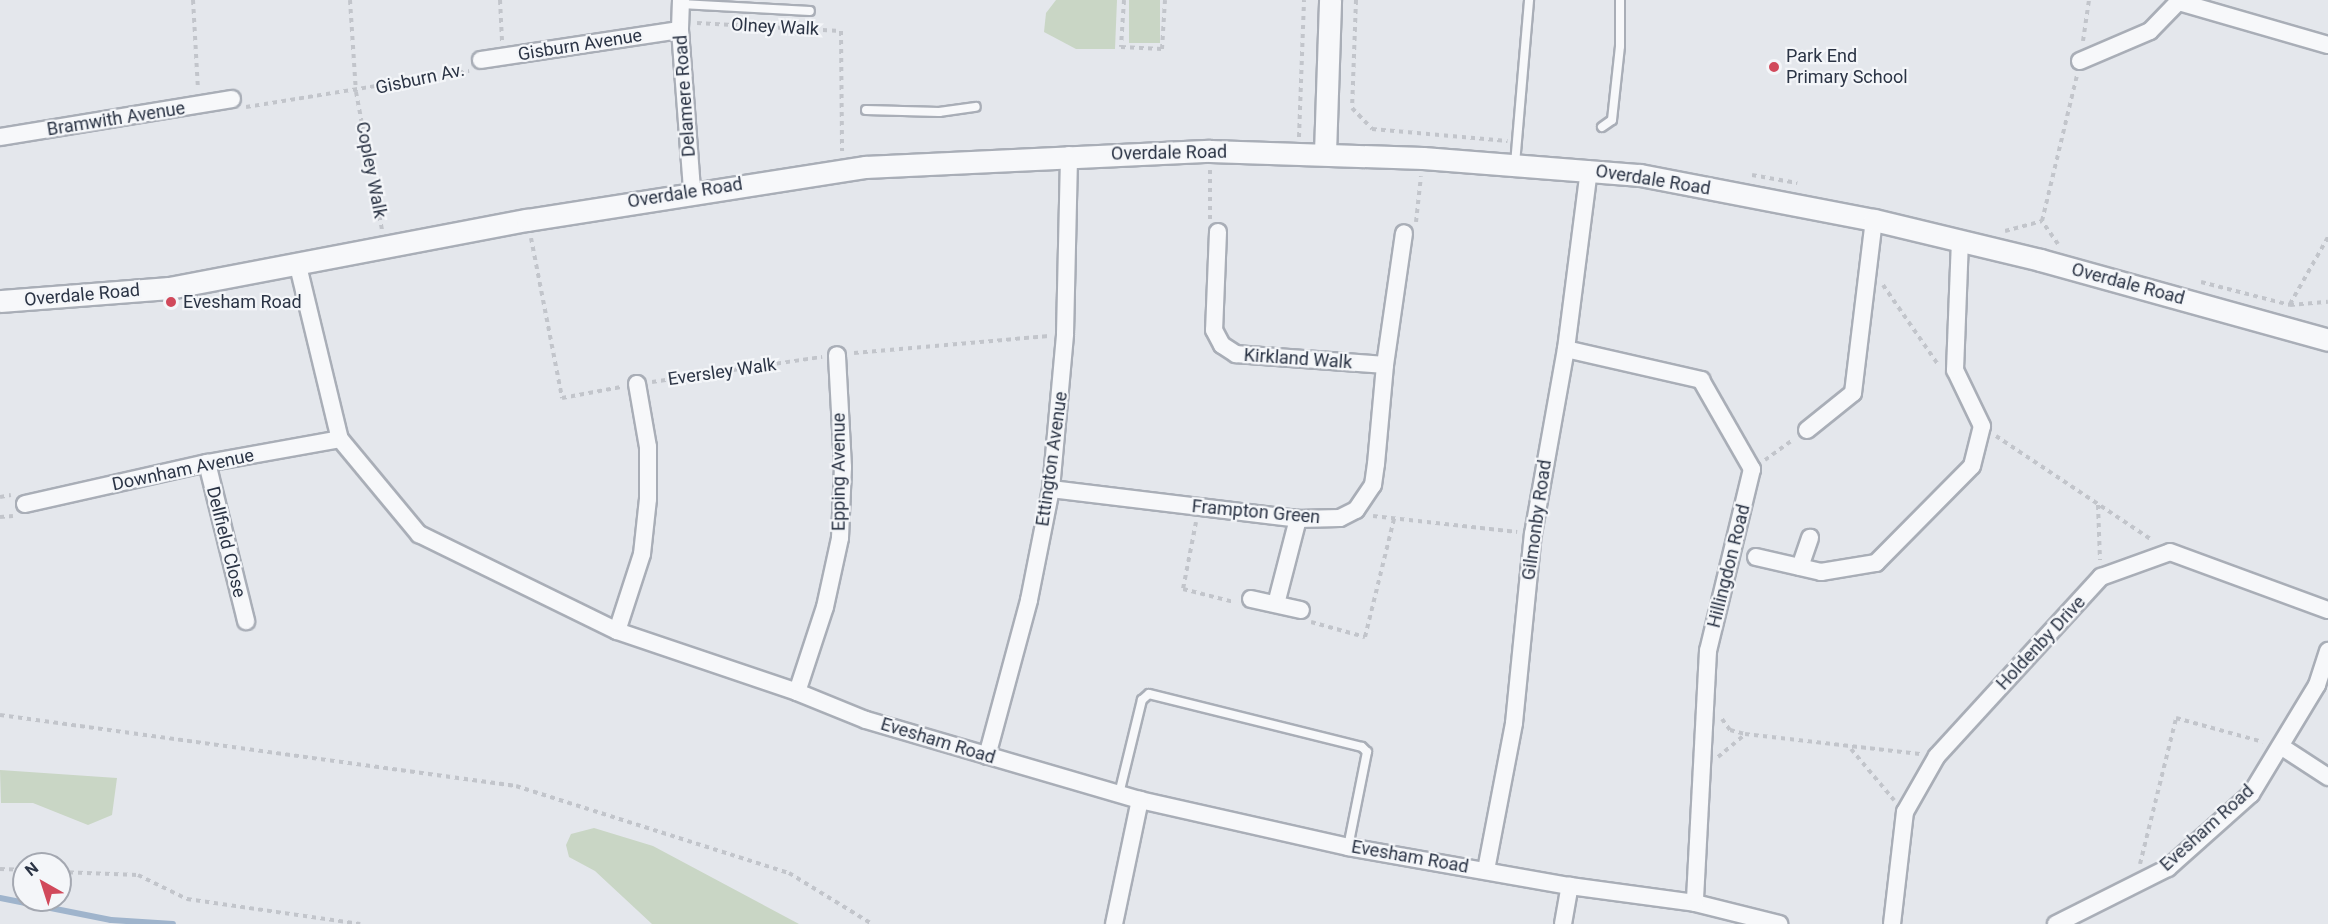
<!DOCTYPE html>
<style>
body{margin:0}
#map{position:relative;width:2328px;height:924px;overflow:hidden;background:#e4e7ec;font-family:Roboto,sans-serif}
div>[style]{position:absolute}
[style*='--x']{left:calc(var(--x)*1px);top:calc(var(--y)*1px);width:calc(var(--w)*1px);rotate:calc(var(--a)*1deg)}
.green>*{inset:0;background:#c9d6c5;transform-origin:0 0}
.stream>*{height:6px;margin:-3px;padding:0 3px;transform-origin:3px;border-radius:3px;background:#9fb4cc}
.path>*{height:4px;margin-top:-2px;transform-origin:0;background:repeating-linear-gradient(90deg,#c2c5cb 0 4.5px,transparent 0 9px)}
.roads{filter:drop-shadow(2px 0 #a9aeb7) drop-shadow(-2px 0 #a9aeb7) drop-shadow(0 2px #a9aeb7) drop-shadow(0 -2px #a9aeb7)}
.service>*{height:8px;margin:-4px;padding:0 4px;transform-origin:4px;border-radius:4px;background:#f7f8fa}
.minor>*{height:16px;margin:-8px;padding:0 8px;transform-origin:8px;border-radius:8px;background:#f7f8fa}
.tertiary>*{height:21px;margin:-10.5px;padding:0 10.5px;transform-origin:10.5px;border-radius:10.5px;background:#f7f8fa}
.dots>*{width:16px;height:16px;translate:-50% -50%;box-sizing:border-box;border:3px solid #f4f6f9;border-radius:50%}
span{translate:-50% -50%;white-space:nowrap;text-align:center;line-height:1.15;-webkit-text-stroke:4.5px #f4f6f9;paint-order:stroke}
.street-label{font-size:18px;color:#2b3445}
.poi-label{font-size:18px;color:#2b3445}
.left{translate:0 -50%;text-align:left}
.north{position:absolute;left:12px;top:852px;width:60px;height:60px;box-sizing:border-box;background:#f4f6f9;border:2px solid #a4a8b1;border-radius:50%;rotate:321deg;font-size:16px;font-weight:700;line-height:24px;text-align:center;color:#2b3445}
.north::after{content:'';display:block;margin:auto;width:21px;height:27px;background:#d1495b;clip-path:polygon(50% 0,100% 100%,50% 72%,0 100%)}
</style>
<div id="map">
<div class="green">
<i style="clip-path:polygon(1056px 0,1117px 0,1115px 49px,1076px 49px,1044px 32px,1046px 13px)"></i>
<i style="left:1129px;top:0;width:31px;height:43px"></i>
<i style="clip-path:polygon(0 770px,117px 778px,112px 815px,88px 825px,33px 803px,1px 803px)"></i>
<i style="clip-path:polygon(594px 828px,653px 846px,799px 924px,652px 924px,595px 871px,569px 857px,566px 845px,571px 834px)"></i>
</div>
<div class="stream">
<i style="--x:0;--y:898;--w:113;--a:11.2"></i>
<i style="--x:111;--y:920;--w:62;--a:3.7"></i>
</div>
<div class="path">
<i style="--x:193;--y:0;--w:89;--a:86.8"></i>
<i style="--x:350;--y:0;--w:92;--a:86.3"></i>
<i style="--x:356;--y:92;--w:140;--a:79.3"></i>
<i style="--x:500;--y:0;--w:41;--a:87.2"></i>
<i style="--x:1124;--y:0;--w:47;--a:93.7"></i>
<i style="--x:1121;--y:47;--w:41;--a:2.8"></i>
<i style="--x:1162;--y:49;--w:49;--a:-86.5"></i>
<i style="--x:1356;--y:0;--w:108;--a:92.1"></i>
<i style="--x:1352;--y:108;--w:29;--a:46"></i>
<i style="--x:1372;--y:129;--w:136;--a:5.1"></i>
<i style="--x:697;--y:23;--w:144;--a:3.2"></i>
<i style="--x:841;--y:31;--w:120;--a:89.5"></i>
<i style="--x:2083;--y:41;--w:41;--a:-81.7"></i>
<i style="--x:246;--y:107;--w:226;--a:-9.2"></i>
<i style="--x:1299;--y:137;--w:137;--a:-87.9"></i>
<i style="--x:1752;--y:175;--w:46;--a:10.1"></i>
<i style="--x:1210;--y:219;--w:49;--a:-90"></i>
<i style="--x:1416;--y:222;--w:46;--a:-83.8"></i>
<i style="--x:2005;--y:231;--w:38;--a:-15"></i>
<i style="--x:531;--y:238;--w:163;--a:79"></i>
<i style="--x:562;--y:398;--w:60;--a:-10.6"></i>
<i style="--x:2058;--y:244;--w:28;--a:-125"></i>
<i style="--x:2042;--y:221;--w:150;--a:-76.5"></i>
<i style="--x:2201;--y:282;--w:92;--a:14.5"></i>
<i style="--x:2290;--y:305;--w:38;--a:-5"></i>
<i style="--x:1883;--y:285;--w:95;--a:55.3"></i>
<i style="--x:2290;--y:304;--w:77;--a:-60.4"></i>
<i style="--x:854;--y:353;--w:196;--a:-5"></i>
<i style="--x:652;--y:382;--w:172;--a:-8.4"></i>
<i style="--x:1996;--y:436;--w:187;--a:33.7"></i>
<i style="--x:1765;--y:460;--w:34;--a:-36"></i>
<i style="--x:0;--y:497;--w:11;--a:-10"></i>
<i style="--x:2098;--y:505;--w:55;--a:87.9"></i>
<i style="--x:1373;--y:516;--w:145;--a:6.3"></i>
<i style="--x:0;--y:517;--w:13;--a:-4"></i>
<i style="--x:1196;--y:522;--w:68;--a:101"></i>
<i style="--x:1183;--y:589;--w:53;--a:14.3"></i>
<i style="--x:1311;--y:622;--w:56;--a:15.5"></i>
<i style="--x:1365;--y:637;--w:122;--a:-76.2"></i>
<i style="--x:0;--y:715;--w:521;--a:7.83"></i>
<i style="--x:516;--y:786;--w:287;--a:17.7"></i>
<i style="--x:789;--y:873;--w:97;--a:31.6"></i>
<i style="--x:1722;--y:719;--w:14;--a:54"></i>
<i style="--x:1730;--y:730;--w:16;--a:15"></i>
<i style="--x:1851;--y:749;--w:67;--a:49.9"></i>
<i style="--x:1718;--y:757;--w:35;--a:-40"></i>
<i style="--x:1745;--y:734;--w:176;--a:6.5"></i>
<i style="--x:2140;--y:864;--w:150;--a:-76.1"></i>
<i style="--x:2176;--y:718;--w:90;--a:15.4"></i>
<i style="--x:0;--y:869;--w:24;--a:2"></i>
<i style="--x:60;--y:872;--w:78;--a:2.2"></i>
<i style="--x:138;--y:875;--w:55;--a:26.1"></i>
<i style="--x:187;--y:899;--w:175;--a:8.2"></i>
</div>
<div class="roads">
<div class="service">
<i style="--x:681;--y:4;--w:129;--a:3.1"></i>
<i style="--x:866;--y:110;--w:73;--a:1.6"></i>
<i style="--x:939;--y:112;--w:37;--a:-8"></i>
<i style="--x:1602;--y:127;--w:12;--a:-35"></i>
<i style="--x:1612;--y:120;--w:74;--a:-83.8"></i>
<i style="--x:1620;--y:46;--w:46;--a:-90"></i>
<i style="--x:1515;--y:164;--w:165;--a:-85.1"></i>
<i style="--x:1119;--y:794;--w:97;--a:-76.3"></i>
<i style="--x:1142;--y:700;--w:9;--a:-41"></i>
<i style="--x:1149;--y:694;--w:219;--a:14"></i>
<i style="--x:1362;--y:747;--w:7;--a:45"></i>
<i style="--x:1367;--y:752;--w:97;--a:101.3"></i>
</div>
<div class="minor">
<i style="--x:681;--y:0;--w:30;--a:92"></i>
<i style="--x:680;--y:30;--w:161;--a:85.7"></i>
<i style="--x:2179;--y:2;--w:155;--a:16.1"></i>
<i style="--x:481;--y:60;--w:201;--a:-8.6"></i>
<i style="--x:2080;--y:61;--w:76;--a:-23.2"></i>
<i style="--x:2150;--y:31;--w:43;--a:-45.9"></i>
<i style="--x:0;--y:137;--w:235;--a:-9.3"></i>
<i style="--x:1218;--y:232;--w:98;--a:92.3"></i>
<i style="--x:1214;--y:330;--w:17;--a:62"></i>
<i style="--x:1222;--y:345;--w:17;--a:33"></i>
<i style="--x:1236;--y:354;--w:149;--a:4.2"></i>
<i style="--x:298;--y:266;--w:178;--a:76.4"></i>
<i style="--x:340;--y:439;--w:124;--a:50.3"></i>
<i style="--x:419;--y:534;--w:220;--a:26.1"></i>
<i style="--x:617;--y:631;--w:190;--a:18.7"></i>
<i style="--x:797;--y:692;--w:74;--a:22.1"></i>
<i style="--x:866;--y:720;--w:285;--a:16.3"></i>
<i style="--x:1140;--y:800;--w:213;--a:12.7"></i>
<i style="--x:1348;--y:847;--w:225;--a:10"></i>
<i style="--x:1570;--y:886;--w:126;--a:7.7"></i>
<i style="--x:1695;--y:903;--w:87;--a:14"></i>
<i style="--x:1566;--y:349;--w:139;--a:12.9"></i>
<i style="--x:1701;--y:380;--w:103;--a:60.2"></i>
<i style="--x:1752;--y:469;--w:187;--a:103.6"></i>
<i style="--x:1708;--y:651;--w:252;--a:93"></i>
<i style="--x:1807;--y:430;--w:59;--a:-38.8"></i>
<i style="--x:1853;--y:393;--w:174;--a:-83.1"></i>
<i style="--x:207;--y:463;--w:163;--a:76.1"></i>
<i style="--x:1051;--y:489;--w:249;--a:6.9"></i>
<i style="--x:1298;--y:519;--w:42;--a:-1.4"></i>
<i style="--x:1340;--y:518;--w:18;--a:-27"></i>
<i style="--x:1356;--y:510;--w:30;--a:-56"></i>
<i style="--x:1373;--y:485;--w:21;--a:-82"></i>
<i style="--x:1376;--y:464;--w:99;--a:-84.8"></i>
<i style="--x:1385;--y:365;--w:133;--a:-81.8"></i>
<i style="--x:25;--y:504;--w:187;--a:-12.7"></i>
<i style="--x:207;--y:463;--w:135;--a:-10.2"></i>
<i style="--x:1756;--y:557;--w:67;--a:13"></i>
<i style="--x:1821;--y:572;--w:56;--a:-9.3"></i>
<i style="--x:1876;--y:563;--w:136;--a:-45.3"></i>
<i style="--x:1972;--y:466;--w:41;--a:-76"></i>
<i style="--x:1982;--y:426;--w:62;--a:-115.7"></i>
<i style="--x:1955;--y:370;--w:130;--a:-87.8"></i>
<i style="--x:1800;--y:567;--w:31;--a:-71"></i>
<i style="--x:1251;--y:599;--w:51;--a:12.4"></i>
<i style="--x:1276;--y:604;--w:88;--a:-75.5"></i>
<i style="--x:617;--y:631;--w:81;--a:-72"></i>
<i style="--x:642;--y:554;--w:55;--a:-83.8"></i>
<i style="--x:648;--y:499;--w:52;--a:-90"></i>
<i style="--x:648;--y:447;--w:64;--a:-99.9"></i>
<i style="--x:797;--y:692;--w:89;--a:-71.8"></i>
<i style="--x:825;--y:607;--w:71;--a:-77.7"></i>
<i style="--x:840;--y:538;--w:71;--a:-87.6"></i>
<i style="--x:843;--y:467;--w:112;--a:-93.1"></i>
<i style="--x:2282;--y:747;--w:55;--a:33.1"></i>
<i style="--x:987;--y:756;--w:162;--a:-74.9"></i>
<i style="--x:1029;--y:600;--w:113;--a:-78.8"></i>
<i style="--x:1051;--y:489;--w:156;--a:-84.8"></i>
<i style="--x:1065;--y:334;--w:179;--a:-88.7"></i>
<i style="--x:1486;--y:870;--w:150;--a:-79.2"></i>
<i style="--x:1514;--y:723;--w:190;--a:-84.3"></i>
<i style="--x:1533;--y:534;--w:188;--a:-79.9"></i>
<i style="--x:1566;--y:349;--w:181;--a:-82.7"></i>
<i style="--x:1114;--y:924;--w:127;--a:-78.2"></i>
<i style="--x:1563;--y:924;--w:39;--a:-80"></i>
<i style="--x:1892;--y:924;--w:113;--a:-83.4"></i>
<i style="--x:1905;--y:812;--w:64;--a:-60.3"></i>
<i style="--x:1937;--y:756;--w:243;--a:-47.5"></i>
<i style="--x:2101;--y:577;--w:73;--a:-19.9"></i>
<i style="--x:2170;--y:552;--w:168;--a:20.2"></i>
<i style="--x:2056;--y:924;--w:125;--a:-26.6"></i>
<i style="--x:2168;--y:868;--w:111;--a:-41.7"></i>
<i style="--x:2251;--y:794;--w:127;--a:-58.8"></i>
<i style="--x:2317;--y:685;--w:36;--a:-72"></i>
</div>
<div class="tertiary">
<i style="--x:1325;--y:153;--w:153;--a:-88.1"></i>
<i style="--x:0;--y:301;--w:169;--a:-4.4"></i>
<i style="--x:169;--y:288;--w:364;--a:-10.8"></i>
<i style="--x:527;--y:220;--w:342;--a:-8.9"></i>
<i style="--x:865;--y:167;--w:345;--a:-2.7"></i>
<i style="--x:1210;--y:151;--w:213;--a:1.9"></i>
<i style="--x:1423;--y:158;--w:218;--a:4.5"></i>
<i style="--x:1640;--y:175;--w:238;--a:10.9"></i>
<i style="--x:1874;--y:220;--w:171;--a:13.5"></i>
<i style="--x:2040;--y:260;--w:299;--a:15.5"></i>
</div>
</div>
<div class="dots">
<i style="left:1774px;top:67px;background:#d1495b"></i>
<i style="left:171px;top:302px;background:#d1495b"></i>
</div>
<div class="street-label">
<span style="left:775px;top:27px;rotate:3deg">Olney Walk</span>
<span style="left:580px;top:45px;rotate:-9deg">Gisburn Avenue</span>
<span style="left:420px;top:79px;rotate:-12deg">Gisburn Av.</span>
<span style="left:685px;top:96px;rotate:-94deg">Delamere Road</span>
<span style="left:116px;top:119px;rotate:-9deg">Bramwith Avenue</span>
<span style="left:1169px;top:153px;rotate:-1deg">Overdale Road</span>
<span style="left:371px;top:170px;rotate:79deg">Copley Walk</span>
<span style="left:1653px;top:180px;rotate:9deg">Overdale Road</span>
<span style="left:685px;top:193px;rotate:-9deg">Overdale Road</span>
<span style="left:2128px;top:284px;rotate:15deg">Overdale Road</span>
<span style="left:82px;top:295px;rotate:-5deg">Overdale Road</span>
<span style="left:1298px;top:359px;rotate:4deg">Kirkland Walk</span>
<span style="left:722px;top:372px;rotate:-8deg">Eversley Walk</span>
<span style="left:1052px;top:459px;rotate:-82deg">Ettington Avenue</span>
<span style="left:183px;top:470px;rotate:-12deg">Downham Avenue</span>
<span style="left:839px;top:472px;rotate:-90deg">Epping Avenue</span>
<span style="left:1256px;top:512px;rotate:5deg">Frampton Green</span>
<span style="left:1537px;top:520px;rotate:-82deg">Gilmonby Road</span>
<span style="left:226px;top:542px;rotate:76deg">Dellfield Close</span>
<span style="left:1729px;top:566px;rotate:-76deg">Hillingdon Road</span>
<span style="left:2041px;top:643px;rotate:-47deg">Holdenby Drive</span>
<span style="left:938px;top:741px;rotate:17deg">Evesham Road</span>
<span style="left:2207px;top:828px;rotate:-42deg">Evesham Road</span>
<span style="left:1410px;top:857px;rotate:10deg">Evesham Road</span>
</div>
<div class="poi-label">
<span class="left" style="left:1786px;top:67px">Park End<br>Primary School</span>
<span class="left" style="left:183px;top:302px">Evesham Road</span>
</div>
<div class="north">N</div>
</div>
